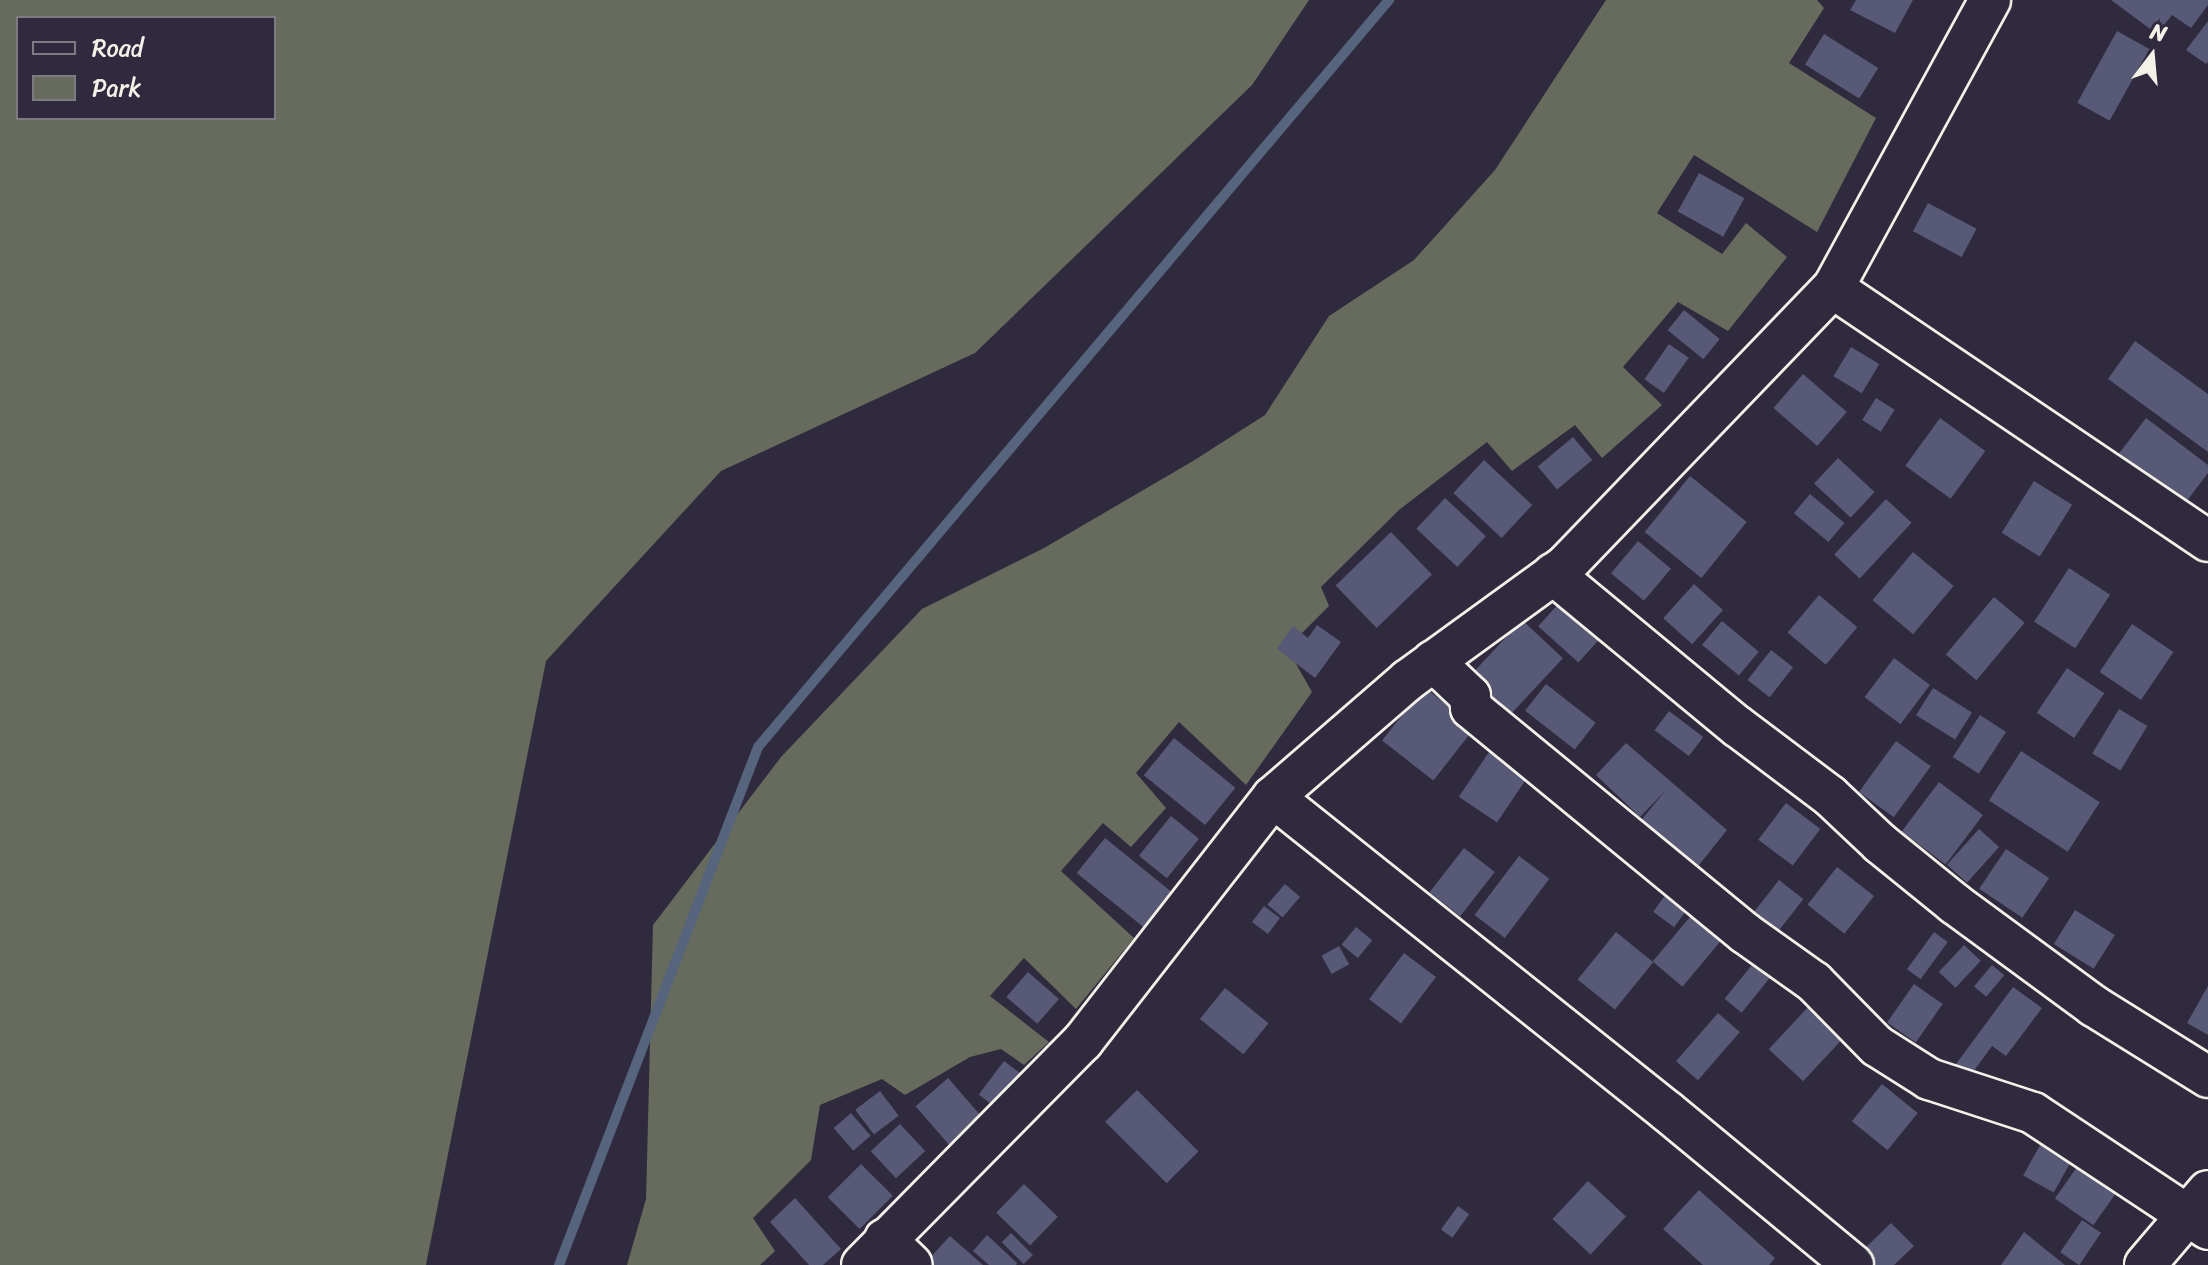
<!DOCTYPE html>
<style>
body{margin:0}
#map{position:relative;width:2208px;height:1265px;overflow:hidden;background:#2f2a3d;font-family:Sriracha,sans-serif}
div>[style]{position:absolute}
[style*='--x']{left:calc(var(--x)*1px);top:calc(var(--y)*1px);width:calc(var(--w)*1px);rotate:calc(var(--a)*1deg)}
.green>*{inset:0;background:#666b5d}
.stream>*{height:10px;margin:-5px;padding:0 5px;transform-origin:5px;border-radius:5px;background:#56657d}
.building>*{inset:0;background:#575976;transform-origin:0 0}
.roads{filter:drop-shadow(2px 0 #f4f1e8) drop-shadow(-2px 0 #f4f1e8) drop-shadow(0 2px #f4f1e8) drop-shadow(0 -2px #f4f1e8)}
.minor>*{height:40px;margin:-20px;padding:0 20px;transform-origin:20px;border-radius:20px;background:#2f2a3d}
span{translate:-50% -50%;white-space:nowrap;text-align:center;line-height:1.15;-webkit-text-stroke:8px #2f2a3d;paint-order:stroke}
.legend{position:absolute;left:16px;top:16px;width:260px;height:104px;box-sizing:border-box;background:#2f2a3d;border:2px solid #7e7a81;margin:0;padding:10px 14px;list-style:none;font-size:24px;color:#f4f1e8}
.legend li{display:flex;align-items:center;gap:16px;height:40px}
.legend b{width:40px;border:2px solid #7e7a81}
.north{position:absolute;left:2112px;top:16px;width:80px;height:80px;-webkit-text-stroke:6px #2f2a3d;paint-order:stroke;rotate:16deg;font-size:22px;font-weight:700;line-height:32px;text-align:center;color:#f4f1e8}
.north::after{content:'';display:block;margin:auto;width:28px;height:36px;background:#f4f1e8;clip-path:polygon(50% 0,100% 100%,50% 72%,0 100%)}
</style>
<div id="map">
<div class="green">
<i style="clip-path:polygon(evenodd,0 0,1309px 0,1252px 85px,975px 353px,721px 471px,546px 661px,426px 1265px,0 1265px,0 0,274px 18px,274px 118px,18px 118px,18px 18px,274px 18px)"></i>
<i style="clip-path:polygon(1606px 0,1817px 0,1824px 8px,1789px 63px,1876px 118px,1817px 232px,1694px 155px,1657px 213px,1722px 254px,1746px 223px,1787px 257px,1728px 331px,1678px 302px,1623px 367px,1662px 405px,1602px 458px,1575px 425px,1512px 471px,1487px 442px,1399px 510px,1321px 587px,1329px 606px,1287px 648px,1312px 692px,1246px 785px,1179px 722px,1136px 773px,1166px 808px,1131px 847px,1103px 823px,1061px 871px,1134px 938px,1076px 1009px,1024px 958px,990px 996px,1049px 1042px,1024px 1065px,1001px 1049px,970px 1057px,905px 1095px,882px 1079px,820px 1105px,811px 1160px,753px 1218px,775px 1251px,760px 1265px,627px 1265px,646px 1199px,653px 925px,781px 757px,922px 609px,1044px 548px,1193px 461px,1265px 415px,1329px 316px,1414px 260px,1495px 170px)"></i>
</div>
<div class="stream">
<i style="--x:559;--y:1265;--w:555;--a:-68.98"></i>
<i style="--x:758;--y:747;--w:978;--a:-49.81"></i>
</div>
<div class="building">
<i style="clip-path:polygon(1856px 0,1913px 0,1895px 33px,1850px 10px)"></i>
<i style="clip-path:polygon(2111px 0,2208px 0,2208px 5px,2191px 28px,2172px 15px,2157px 34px)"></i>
<i style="clip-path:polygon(2208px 21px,2208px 62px,2206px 64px,2186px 50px)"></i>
<i style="left:2117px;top:31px;width:37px;height:82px;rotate:29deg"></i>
<i style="left:1824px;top:34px;width:64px;height:36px;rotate:32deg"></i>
<i style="left:1699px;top:173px;width:52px;height:44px;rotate:29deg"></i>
<i style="left:1928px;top:203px;width:55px;height:32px;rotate:28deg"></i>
<i style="left:1684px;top:310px;width:46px;height:26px;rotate:39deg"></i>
<i style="clip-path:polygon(2135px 341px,2208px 394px,2208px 452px,2108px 379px)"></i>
<i style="left:1669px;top:344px;width:24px;height:43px;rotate:35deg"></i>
<i style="left:1851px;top:347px;width:33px;height:34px;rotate:31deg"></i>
<i style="left:1803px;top:374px;width:58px;height:45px;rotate:41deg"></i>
<i style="left:1876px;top:398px;width:22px;height:26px;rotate:32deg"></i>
<i style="left:1940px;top:418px;width:56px;height:59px;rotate:36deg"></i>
<i style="clip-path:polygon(2146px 418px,2208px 465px,2208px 473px,2180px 510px,2114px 460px)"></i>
<i style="left:1573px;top:437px;width:30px;height:46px;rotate:50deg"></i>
<i style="left:1838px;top:458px;width:50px;height:35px;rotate:43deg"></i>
<i style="left:1484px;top:460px;width:66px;height:45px;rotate:43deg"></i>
<i style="left:1690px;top:476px;width:73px;height:72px;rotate:39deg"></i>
<i style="left:2034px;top:481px;width:45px;height:61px;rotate:32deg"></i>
<i style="left:1810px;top:494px;width:45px;height:25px;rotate:40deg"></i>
<i style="left:1445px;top:498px;width:56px;height:42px;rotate:43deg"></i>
<i style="left:1886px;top:499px;width:35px;height:76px;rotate:43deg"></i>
<i style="left:1391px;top:532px;width:59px;height:77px;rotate:46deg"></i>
<i style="left:1638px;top:541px;width:43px;height:42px;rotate:40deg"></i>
<i style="left:1913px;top:552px;width:53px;height:63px;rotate:40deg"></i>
<i style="left:2069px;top:568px;width:49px;height:64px;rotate:33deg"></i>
<i style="left:1694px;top:584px;width:39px;height:46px;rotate:42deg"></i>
<i style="left:1819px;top:595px;width:50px;height:49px;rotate:40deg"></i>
<i style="left:1994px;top:597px;width:40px;height:75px;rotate:40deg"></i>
<i style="left:1561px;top:601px;width:54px;height:34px;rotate:42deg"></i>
<i style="left:1522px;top:620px;width:56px;height:86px;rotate:43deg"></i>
<i style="left:1722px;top:621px;width:48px;height:31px;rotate:40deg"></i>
<i style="left:2132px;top:624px;width:50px;height:58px;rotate:34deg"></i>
<i style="clip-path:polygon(1317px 625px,1341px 642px,1315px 678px,1277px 649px,1293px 626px,1308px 638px)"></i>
<i style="left:1771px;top:650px;width:28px;height:38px;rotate:38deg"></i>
<i style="left:1894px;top:658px;width:45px;height:49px;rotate:37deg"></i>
<i style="left:2067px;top:668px;width:45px;height:54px;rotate:34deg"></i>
<i style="left:1546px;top:684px;width:63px;height:34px;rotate:38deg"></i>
<i style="left:1424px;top:687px;width:65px;height:68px;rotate:38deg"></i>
<i style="left:1933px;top:688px;width:46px;height:32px;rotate:32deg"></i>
<i style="left:2119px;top:709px;width:33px;height:52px;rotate:31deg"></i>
<i style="left:1669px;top:711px;width:43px;height:24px;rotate:37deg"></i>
<i style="left:1980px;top:715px;width:31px;height:50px;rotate:33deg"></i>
<i style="left:1174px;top:738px;width:79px;height:48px;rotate:39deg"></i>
<i style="left:1896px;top:741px;width:43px;height:63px;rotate:36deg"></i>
<i style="clip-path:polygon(1626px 743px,1727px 830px,1691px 875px,1634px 829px,1665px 791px,1640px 817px,1596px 775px)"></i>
<i style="left:2021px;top:751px;width:94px;height:59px;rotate:33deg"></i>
<i style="left:1489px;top:752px;width:46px;height:54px;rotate:34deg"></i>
<i style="left:1939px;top:782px;width:55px;height:62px;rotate:37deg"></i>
<i style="left:1786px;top:803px;width:43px;height:46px;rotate:37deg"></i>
<i style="left:1171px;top:816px;width:36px;height:51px;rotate:39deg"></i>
<i style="left:1979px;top:829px;width:27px;height:48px;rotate:42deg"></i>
<i style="left:1105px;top:838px;width:87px;height:45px;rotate:39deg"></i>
<i style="left:1464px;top:848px;width:39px;height:56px;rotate:38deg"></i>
<i style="left:2006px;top:849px;width:52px;height:48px;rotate:34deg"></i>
<i style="left:1519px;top:856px;width:38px;height:74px;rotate:37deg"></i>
<i style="left:1837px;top:867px;width:47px;height:48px;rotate:38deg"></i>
<i style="left:1779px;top:880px;width:31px;height:55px;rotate:38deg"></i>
<i style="left:1285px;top:884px;width:20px;height:27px;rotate:41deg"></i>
<i style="left:1669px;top:890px;width:26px;height:27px;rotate:36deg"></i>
<i style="left:1264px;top:906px;width:20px;height:20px;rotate:37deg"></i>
<i style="left:2075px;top:910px;width:47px;height:40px;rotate:32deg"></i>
<i style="left:1695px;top:911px;width:39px;height:66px;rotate:40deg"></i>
<i style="left:1356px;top:927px;width:21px;height:23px;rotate:39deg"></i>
<i style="left:1616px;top:932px;width:48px;height:61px;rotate:39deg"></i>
<i style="left:1934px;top:932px;width:17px;height:46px;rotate:36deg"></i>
<i style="left:1964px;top:945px;width:23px;height:37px;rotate:43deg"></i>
<i style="left:1339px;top:946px;width:21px;height:20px;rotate:61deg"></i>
<i style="left:1404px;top:953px;width:40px;height:58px;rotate:37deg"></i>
<i style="left:1756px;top:960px;width:22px;height:50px;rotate:39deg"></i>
<i style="left:1992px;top:965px;width:16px;height:28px;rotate:40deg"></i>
<i style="left:1028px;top:972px;width:41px;height:33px;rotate:41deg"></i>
<i style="left:1914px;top:984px;width:35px;height:47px;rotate:35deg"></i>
<i style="clip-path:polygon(2208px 986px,2208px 1035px,2187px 1023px)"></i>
<i style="clip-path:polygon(2013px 987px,2042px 1008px,2006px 1056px,1992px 1046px,1968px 1079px,1953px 1068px)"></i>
<i style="left:1225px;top:988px;width:56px;height:40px;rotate:39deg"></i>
<i style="left:1809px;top:1006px;width:47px;height:59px;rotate:43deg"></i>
<i style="left:1718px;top:1013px;width:29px;height:64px;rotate:41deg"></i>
<i style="left:1004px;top:1061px;width:21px;height:42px;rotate:37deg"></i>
<i style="left:948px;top:1078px;width:55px;height:43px;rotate:49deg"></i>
<i style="left:1882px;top:1084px;width:46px;height:48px;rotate:39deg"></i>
<i style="left:1137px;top:1090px;width:87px;height:45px;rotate:45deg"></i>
<i style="left:880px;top:1091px;width:31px;height:31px;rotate:53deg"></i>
<i style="left:851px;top:1113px;width:30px;height:23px;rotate:49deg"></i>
<i style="left:900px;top:1124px;width:37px;height:40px;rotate:47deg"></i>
<i style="left:2044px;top:1138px;width:35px;height:43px;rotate:29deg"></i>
<i style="left:861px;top:1164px;width:45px;height:47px;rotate:45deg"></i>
<i style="left:2079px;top:1164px;width:47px;height:42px;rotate:35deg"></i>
<i style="left:1588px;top:1181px;width:52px;height:52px;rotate:43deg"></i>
<i style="left:1024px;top:1184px;width:47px;height:40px;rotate:44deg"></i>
<i style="clip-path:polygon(1699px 1190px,1775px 1258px,1769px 1265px,1703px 1265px,1663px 1229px)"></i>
<i style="clip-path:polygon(795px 1198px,841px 1249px,823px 1265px,809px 1265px,770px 1222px)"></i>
<i style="left:1458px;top:1206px;width:14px;height:29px;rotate:36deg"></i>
<i style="left:2082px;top:1220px;width:23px;height:39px;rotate:34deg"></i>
<i style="clip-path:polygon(1891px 1223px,1914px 1246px,1894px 1265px,1872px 1265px,1860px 1253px)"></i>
<i style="clip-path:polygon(2024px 1232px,2065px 1265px,2001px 1265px)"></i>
<i style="left:1011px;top:1233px;width:31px;height:13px;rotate:45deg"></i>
<i style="clip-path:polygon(987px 1235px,1017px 1263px,1016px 1265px,989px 1265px,973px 1251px)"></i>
<i style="clip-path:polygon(950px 1236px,983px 1265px,932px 1265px,927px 1261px)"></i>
</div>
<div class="roads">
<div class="minor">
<i style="--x:1833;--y:288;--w:452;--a:34"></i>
<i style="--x:1553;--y:574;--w:239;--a:39.6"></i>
<i style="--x:1737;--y:726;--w:116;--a:37"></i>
<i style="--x:1830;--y:796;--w:70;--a:43.3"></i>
<i style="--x:1881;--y:844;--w:95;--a:39"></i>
<i style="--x:1955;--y:904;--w:172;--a:36.3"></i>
<i style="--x:2094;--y:1006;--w:134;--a:31.9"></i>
<i style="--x:1433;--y:661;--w:51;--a:43.4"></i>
<i style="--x:1470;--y:696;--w:12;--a:85"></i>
<i style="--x:1471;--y:708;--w:355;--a:39.4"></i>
<i style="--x:1745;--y:933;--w:85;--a:35.4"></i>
<i style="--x:1814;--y:982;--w:90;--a:45.5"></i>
<i style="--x:1877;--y:1046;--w:62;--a:32.4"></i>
<i style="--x:1929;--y:1079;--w:109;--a:18.1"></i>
<i style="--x:2033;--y:1113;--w:210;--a:33.5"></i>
<i style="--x:1273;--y:797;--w:505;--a:38.57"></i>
<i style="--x:1668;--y:1112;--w:240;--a:39.6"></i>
<i style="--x:885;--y:1239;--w:37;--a:44"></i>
<i style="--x:862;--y:1265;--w:315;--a:-45.4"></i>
<i style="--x:1083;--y:1041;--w:309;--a:-52.1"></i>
<i style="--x:1273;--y:797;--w:179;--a:-40.9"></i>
<i style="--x:1408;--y:680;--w:195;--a:-36"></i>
<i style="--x:1566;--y:565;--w:385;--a:-46.1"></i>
<i style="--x:1833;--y:288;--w:328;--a:-61.4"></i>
<i style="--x:2145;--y:1265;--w:97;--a:-49.6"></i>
</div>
</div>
<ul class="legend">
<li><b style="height:10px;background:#2f2a3d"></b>Road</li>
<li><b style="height:22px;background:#666b5d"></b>Park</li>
</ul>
<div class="north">N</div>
</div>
